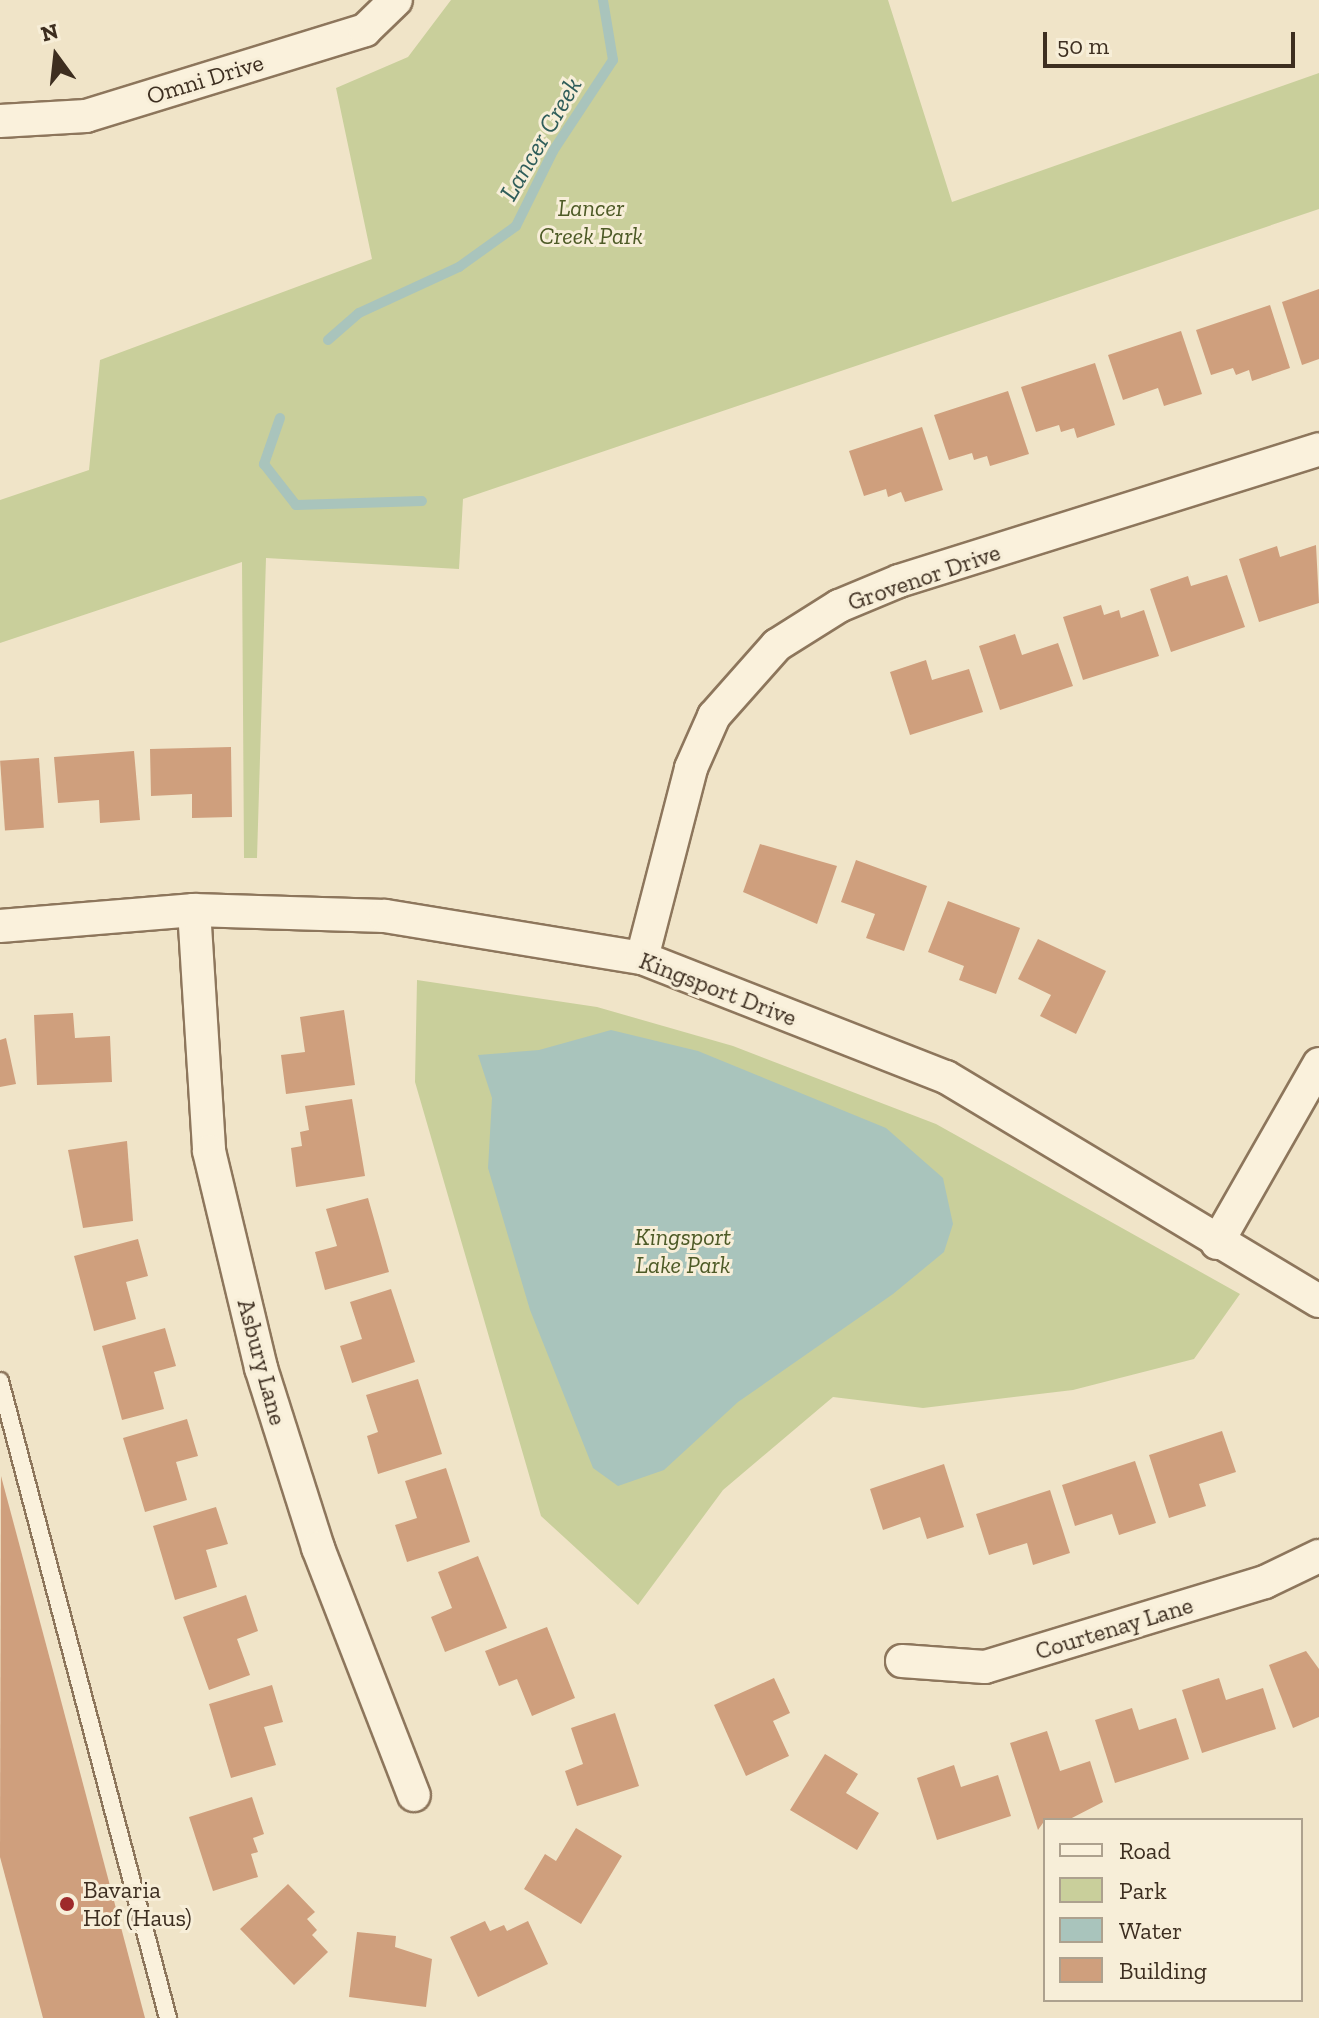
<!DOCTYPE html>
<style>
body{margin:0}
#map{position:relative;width:1319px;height:2018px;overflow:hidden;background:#f0e4c8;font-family:"Zilla Slab",serif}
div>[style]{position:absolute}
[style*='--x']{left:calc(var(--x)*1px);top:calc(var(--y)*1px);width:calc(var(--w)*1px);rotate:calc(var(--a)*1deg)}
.green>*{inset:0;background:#c9cf9b}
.water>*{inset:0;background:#a9c4bc}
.stream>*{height:10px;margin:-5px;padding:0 5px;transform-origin:5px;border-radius:5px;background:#a9c4bc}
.building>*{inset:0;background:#cf9f7d;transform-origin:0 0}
.roads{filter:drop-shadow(2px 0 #8d765c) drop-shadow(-2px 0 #8d765c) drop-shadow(0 2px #8d765c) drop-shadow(0 -2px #8d765c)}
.lane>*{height:16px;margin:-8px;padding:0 8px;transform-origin:8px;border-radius:8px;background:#faf1dc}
.street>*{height:32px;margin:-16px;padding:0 16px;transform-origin:16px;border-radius:16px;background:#faf1dc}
.dots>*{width:22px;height:22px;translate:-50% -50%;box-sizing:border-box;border:4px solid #f7eed8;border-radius:50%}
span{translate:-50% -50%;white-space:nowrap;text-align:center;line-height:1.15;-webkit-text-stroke:6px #f7eed8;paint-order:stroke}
.street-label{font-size:24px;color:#3d2e20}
.park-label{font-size:24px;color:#4d5a26;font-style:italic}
.poi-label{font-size:24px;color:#3d2e20}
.left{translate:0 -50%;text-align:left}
.water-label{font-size:26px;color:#2f5d5a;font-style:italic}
.legend{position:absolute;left:1043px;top:1818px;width:260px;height:184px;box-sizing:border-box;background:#f7eed8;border:2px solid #ada18e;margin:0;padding:10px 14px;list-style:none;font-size:24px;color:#3d2e20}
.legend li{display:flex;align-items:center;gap:16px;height:40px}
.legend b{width:40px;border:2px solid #ada18e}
.north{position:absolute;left:16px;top:16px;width:80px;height:80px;-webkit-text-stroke:6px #f7eed8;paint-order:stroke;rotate:345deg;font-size:22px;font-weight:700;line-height:32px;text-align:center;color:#3d2e20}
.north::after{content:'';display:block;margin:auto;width:28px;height:36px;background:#3d2e20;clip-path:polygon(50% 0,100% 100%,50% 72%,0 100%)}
.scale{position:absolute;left:1043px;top:32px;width:252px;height:36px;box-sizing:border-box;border:4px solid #3d2e20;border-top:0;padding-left:10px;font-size:24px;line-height:28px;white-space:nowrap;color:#3d2e20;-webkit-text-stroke:6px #f7eed8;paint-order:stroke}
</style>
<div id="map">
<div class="green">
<i style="clip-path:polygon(451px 0,888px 0,952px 202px,1319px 73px,1319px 209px,463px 499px,459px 569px,266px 558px,257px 858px,244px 858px,242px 562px,0 643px,0 500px,89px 470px,100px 360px,372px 259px,336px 88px,408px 57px)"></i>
<i style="clip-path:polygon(417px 980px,597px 1007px,733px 1046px,936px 1124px,1240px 1294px,1194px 1359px,1073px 1390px,923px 1408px,833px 1397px,723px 1490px,638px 1605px,541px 1516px,415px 1082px)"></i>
</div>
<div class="water">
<i style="clip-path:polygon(611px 1030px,698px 1051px,886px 1128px,943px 1178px,953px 1224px,944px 1252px,893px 1294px,738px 1402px,664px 1470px,618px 1486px,593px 1468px,530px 1310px,488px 1168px,492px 1098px,478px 1055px,539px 1050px)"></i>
</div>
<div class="stream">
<i style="--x:328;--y:340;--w:41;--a:-41.1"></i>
<i style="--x:359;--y:313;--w:110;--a:-24.7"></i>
<i style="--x:459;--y:267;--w:70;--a:-35.7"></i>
<i style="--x:516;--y:226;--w:84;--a:-63.7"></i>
<i style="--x:553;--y:151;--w:109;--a:-56.6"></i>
<i style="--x:613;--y:60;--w:61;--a:-99.5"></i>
<i style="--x:280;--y:418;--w:49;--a:109.2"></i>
<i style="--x:264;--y:464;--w:52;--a:52"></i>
<i style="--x:296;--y:505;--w:126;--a:-1.8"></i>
</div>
<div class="building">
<i style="clip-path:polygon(1319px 289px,1319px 359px,1302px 365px,1282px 302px)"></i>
<i style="clip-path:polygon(1270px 305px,1290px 368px,1252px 381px,1249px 370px,1236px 375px,1233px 368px,1211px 375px,1196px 330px)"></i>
<i style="clip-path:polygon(1181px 331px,1202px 394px,1164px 406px,1158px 388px,1123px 400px,1108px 355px)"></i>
<i style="clip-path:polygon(1095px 363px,1115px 425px,1077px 438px,1074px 428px,1061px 432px,1059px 425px,1036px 432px,1021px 387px)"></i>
<i style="clip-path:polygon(1008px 391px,1029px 454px,990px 466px,987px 456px,974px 460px,972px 453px,949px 460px,934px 415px)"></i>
<i style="clip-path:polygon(922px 427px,943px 490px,905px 502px,901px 492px,888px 497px,886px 489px,864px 496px,849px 451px)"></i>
<i style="clip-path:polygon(1316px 545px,1319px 603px,1259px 622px,1239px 559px,1277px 546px,1280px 557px)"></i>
<i style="clip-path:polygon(1227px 575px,1245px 627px,1171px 652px,1150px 589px,1188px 576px,1191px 586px)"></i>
<i style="clip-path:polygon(1101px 605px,1104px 615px,1119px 610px,1121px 618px,1144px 610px,1159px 656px,1083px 680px,1063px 617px)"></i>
<i style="clip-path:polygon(1015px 634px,1022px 655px,1058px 643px,1073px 686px,1000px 710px,979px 646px)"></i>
<i style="clip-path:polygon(926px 660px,932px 680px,969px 669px,983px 712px,910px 735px,890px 672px)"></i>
<i style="clip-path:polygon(231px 747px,232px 817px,192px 818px,192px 794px,151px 796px,150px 749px)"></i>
<i style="clip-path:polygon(134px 751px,140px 820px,100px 823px,99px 800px,58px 803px,54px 757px)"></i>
<i style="left:39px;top:758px;width:70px;height:39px;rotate:86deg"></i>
<i style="clip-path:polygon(760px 844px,837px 866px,817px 924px,743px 892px)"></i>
<i style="clip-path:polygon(856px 860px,927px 886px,904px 951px,866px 938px,875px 914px,841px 902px)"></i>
<i style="clip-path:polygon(948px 901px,1020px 928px,996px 994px,959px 980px,964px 966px,928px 952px)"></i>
<i style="clip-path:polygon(1038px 939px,1106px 971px,1076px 1034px,1040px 1016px,1051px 995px,1018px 979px)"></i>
<i style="clip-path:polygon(344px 1010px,355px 1085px,286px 1094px,281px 1055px,305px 1052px,300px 1017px)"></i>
<i style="clip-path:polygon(73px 1013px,75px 1038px,110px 1036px,112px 1082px,37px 1085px,34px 1015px)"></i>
<i style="clip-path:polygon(6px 1038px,16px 1084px,0 1087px,0 1040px)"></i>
<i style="clip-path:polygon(352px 1099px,365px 1176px,296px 1187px,291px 1148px,302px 1146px,300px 1132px,309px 1130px,305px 1106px)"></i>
<i style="clip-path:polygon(127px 1141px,133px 1221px,83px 1228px,68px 1150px)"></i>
<i style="clip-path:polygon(368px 1198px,389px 1272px,325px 1290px,315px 1252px,337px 1246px,326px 1209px)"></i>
<i style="clip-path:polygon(138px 1239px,148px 1276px,126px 1282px,136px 1319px,94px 1331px,74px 1256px)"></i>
<i style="clip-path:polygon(391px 1289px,415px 1362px,352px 1383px,340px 1346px,362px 1339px,350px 1302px)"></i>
<i style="clip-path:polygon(165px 1328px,176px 1366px,154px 1372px,164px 1409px,122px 1420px,102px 1346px)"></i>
<i style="clip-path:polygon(418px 1379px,442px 1454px,378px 1474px,367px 1436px,378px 1432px,366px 1395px)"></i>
<i style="clip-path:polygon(187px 1419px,198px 1456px,176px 1462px,187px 1500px,145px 1512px,123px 1438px)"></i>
<i style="clip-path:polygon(1222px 1431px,1236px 1472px,1199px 1484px,1206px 1506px,1169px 1518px,1149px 1455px)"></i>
<i style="clip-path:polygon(1135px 1461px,1156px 1523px,1119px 1535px,1112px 1514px,1075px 1526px,1062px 1485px)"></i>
<i style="clip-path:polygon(944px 1464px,964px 1527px,927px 1539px,920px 1517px,883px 1530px,870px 1489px)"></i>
<i style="clip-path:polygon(446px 1468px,470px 1542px,407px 1562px,395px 1525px,417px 1518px,405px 1481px)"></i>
<i style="clip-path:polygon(1px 1476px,55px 1678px,145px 2018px,43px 2018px,0 1857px)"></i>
<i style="clip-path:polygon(1050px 1490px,1070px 1553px,1033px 1565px,1027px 1543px,989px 1555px,976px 1514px)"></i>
<i style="clip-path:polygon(216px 1507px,228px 1544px,206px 1550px,217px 1587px,175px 1600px,153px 1526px)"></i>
<i style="clip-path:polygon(478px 1556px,507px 1628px,445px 1652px,431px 1617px,452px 1608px,438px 1572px)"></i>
<i style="clip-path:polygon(246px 1595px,258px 1631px,237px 1639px,250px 1675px,209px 1690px,183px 1617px)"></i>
<i style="clip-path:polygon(547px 1627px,575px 1698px,532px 1716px,517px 1679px,499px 1686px,485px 1651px)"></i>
<i style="clip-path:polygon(1306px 1651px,1319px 1669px,1319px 1717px,1293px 1728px,1269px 1665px)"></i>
<i style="clip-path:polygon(774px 1678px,790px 1713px,773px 1721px,789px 1756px,746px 1776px,714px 1705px)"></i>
<i style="clip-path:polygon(1219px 1678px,1226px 1700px,1263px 1688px,1276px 1729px,1202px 1753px,1182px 1690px)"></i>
<i style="clip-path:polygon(272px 1685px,283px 1722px,264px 1727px,276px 1765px,231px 1778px,209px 1704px)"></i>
<i style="clip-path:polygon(1132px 1708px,1139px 1730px,1176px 1718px,1189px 1759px,1115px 1783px,1095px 1720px)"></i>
<i style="clip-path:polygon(615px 1713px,639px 1786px,577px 1806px,565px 1771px,583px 1764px,571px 1728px)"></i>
<i style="clip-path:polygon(1047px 1731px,1060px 1771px,1090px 1761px,1103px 1802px,1068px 1820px,1045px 1820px,1038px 1830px,1010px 1743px)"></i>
<i style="clip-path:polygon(825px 1754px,858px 1774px,846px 1793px,879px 1813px,857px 1850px,790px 1810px)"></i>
<i style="clip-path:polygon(954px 1765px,961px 1787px,998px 1775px,1011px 1816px,937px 1840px,917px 1778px)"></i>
<i style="clip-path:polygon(252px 1797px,264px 1834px,253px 1838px,258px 1852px,251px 1854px,258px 1877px,213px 1891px,189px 1817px)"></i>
<i style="clip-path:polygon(576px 1828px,622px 1856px,581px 1924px,524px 1889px,545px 1854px,556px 1861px)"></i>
<i style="clip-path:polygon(288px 1884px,315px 1912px,307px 1919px,317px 1930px,312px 1935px,328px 1952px,294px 1985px,240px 1929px)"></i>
<i style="clip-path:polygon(485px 1921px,490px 1931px,504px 1925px,507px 1931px,528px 1921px,548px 1964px,478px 1997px,450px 1937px)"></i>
<i style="clip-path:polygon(357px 1932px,396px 1936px,395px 1947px,432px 1959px,426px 2007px,349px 1997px)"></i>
</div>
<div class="roads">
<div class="lane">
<i style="--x:0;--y:1381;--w:659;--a:75.23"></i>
</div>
<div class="street">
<i style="--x:0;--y:121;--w:86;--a:-3.3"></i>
<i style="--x:86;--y:116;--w:292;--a:-17.1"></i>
<i style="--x:365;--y:30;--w:43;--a:-44.1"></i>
<i style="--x:194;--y:910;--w:241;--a:86.4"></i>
<i style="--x:209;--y:1151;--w:223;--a:76.5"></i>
<i style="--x:261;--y:1368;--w:189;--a:72.4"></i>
<i style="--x:318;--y:1548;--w:265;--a:68.8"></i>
<i style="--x:0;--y:926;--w:195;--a:-4.7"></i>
<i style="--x:194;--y:910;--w:191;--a:1.8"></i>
<i style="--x:385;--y:916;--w:260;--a:9.3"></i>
<i style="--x:642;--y:958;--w:326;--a:21.4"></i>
<i style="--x:946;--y:1077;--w:435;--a:31"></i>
<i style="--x:642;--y:958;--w:196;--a:-75.5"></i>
<i style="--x:691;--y:768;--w:57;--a:-66.1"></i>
<i style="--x:714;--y:716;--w:95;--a:-48.4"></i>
<i style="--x:777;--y:645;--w:73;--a:-32.2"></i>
<i style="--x:839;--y:606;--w:65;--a:-22.6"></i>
<i style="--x:899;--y:581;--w:440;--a:-17.4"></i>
<i style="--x:1217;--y:1243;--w:206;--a:-60.3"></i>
<i style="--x:902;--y:1661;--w:83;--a:4.1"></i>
<i style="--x:985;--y:1667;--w:293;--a:-16.9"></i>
<i style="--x:1265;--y:1582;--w:60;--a:-25.7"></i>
</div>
</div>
<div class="dots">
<i style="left:67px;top:1904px;background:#9e2a2b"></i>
</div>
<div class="street-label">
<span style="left:205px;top:79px;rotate:-17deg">Omni Drive</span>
<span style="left:924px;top:577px;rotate:-19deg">Grovenor Drive</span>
<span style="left:718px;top:989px;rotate:21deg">Kingsport Drive</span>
<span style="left:262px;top:1362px;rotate:75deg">Asbury Lane</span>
<span style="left:1114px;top:1628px;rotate:-17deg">Courtenay Lane</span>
</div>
<div class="park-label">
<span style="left:591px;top:222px">Lancer<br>Creek Park</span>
<span style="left:683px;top:1251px">Kingsport<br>Lake Park</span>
</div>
<div class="poi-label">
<span class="left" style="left:83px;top:1904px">Bavaria<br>Hof (Haus)</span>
</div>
<div class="water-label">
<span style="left:541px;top:139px;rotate:-60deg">Lancer Creek</span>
</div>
<ul class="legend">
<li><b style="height:10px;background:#faf1dc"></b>Road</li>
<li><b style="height:22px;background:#c9cf9b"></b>Park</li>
<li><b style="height:22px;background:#a9c4bc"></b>Water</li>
<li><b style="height:22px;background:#cf9f7d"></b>Building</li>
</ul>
<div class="north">N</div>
<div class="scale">50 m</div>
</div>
